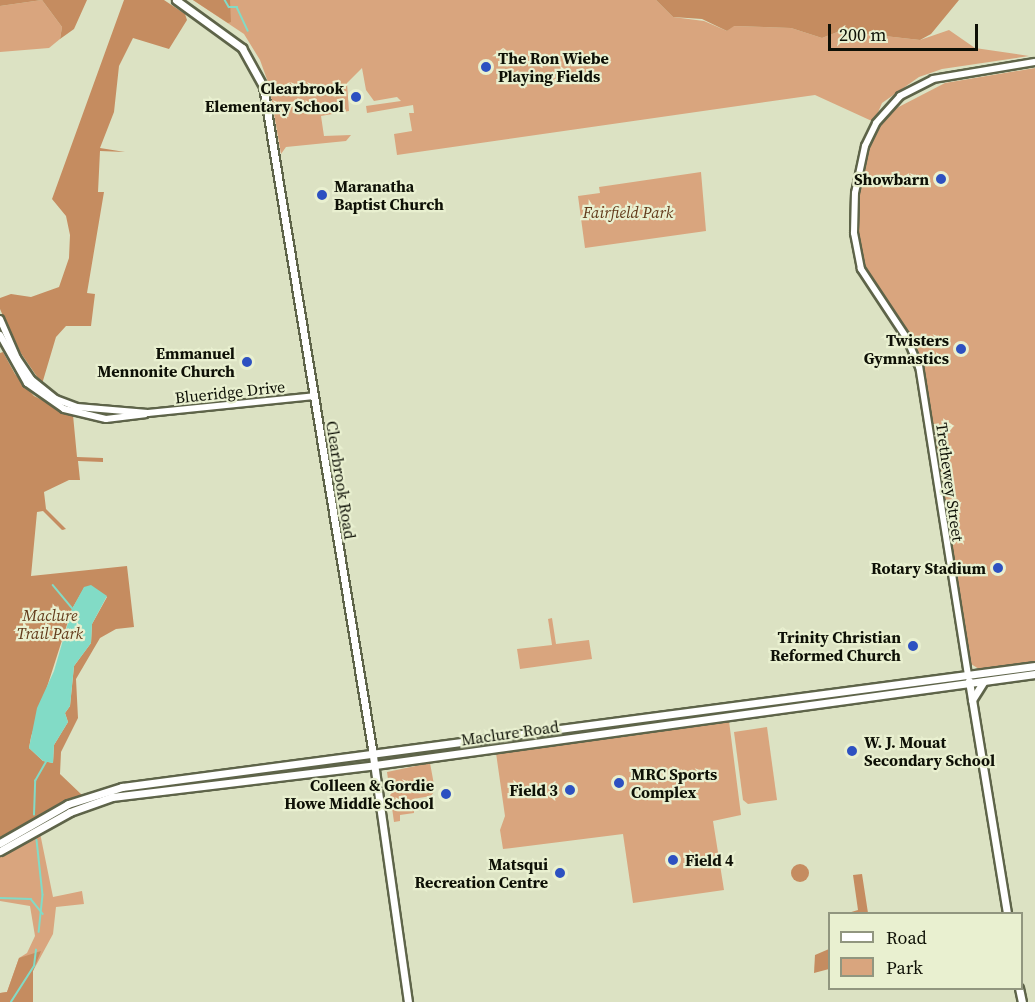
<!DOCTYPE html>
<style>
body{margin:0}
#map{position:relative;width:1035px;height:1002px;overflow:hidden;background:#dce2c3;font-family:"Source Serif 4",serif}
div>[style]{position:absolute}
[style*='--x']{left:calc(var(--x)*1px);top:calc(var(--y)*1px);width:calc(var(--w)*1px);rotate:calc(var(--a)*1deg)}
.green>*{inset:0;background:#d9a57e}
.forest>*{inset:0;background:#c58c60}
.round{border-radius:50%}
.water>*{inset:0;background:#82dbc6}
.stream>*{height:1.5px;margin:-0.75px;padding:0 0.75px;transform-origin:0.75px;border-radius:0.75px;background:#82dbc6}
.roads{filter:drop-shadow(2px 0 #5e6449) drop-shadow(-2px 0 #5e6449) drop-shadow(0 2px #5e6449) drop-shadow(0 -2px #5e6449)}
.tertiary>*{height:6px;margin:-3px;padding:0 3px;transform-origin:3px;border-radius:3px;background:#fff}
.secondary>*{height:7px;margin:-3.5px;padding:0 3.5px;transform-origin:3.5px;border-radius:3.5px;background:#fff}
.dots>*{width:16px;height:16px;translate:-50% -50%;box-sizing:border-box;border:3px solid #e9f0d0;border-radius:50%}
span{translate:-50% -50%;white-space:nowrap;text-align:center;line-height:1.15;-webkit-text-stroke:4.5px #e9f0d0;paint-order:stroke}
.poi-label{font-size:16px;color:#0e1006;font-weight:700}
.left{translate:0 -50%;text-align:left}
.right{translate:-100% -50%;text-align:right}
.park-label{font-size:16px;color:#623a1a;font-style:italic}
.street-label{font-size:16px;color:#0e1006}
.legend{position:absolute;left:828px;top:912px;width:195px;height:78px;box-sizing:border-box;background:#e9f0d0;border:2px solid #91967f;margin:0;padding:8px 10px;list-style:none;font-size:18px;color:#0e1006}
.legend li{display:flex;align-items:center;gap:12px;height:30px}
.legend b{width:30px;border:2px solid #91967f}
.scale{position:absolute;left:828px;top:24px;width:150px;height:27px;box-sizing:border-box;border:3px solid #0e1006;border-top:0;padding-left:8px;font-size:18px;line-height:21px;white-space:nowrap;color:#0e1006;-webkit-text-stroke:4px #e9f0d0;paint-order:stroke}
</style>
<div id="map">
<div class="green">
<i style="clip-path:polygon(42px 0,62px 27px,60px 39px,49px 48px,0 52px,0 6px)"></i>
<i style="clip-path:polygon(193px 0,656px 0,673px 17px,704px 21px,727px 31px,733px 26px,791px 28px,822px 38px,840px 31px,920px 40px,949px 30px,975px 48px,1029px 56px,942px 69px,919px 77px,882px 103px,874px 122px,815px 95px,397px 155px,394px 134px,412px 131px,409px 113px,414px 113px,413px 105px,367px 113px,366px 106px,401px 101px,397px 97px,374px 101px,366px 90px,362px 68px,347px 83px,349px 111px,321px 116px,324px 136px,351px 135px,346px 141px,286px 147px,281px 154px,269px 85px,260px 60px,244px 34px)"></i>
<i style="clip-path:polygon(1035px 68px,1035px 661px,979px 669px,971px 664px,924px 373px,912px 342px,864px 268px,856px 221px,858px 193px,867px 147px,887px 113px,945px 83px)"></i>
<i style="clip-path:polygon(701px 172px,706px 231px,585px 248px,578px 196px,600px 193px,599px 187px)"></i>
<i style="clip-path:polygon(552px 618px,556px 644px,589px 640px,592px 659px,520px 669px,517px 649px,552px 645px,548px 619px)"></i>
<i style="clip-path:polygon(729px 721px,741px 815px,713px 821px,724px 890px,633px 903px,623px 834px,503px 849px,500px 830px,505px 816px,496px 753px)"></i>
<i style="clip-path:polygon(767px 727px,777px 800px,748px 804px,743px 800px,734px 732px)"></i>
<i style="clip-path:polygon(430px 763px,435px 790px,431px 796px,413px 799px,414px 813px,400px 815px,400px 821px,394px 822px,387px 772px)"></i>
<i style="clip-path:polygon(40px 833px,53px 897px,82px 891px,84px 904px,56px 907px,53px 934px,33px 971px,33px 1002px,0 1002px,0 993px,7px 992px,19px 958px,27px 953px,35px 936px,30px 906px,0 901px,0 856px)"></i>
</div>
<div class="forest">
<i style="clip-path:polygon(0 0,87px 0,74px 29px,60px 39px,62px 27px,42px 0,0 6px)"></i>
<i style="clip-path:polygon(124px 0,164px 0,185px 14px,187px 20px,169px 49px,133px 38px,119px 66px,114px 112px,100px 148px,125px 152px,100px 151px,98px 192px,104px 192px,87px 293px,95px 294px,91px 326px,66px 326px,56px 337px,42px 384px,16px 346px,0 309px,0 298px,11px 294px,31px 297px,59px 287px,69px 258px,70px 235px,66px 216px,52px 199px)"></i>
<i style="clip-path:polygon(193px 0,230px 0,231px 22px,228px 23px)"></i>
<i style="clip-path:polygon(656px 0,959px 0,931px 34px,920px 40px,840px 31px,822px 38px,791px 28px,734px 26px,727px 31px,702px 19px,673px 17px)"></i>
<i style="clip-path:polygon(evenodd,3px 352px,15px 374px,34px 396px,73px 415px,77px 457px,103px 458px,103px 462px,78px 461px,80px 480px,69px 480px,44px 492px,46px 509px,66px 529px,62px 530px,43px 511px,37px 512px,31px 576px,127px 566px,134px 627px,116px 629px,100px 638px,76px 679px,78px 718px,61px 752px,60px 774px,82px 795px,0 838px,0 353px,3px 352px,84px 588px,107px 597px,92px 624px,91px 643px,74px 666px,70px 706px,65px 713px,68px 722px,54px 745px,53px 763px,43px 761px,29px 748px,31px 737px,72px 609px,84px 588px)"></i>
<i class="round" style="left:791px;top:864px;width:18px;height:18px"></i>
<i style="clip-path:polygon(862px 874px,868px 913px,848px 913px,858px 910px,853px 875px)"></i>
<i style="clip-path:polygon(829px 949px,829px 969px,814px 973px,815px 955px)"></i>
<i style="clip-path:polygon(41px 951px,33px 971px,33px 1002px,0 1002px,0 993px,7px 992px,19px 958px)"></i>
</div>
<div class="water">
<i style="clip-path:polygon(91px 585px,107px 596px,92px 624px,91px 643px,74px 666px,70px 706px,65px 713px,68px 722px,54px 745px,53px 763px,43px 761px,29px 748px,37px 708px,54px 671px,72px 609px,84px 587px)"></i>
</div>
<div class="stream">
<i style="--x:225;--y:0;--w:8;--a:60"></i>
<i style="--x:229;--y:7;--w:8;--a:0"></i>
<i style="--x:237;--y:7;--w:26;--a:65"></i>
<i style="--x:53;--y:585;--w:31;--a:50"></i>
<i style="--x:34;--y:815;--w:34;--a:-88"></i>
<i style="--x:35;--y:781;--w:24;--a:-60"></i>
<i style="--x:37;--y:840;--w:55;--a:83.8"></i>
<i style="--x:43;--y:895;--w:37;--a:96"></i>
<i style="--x:0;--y:898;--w:31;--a:2"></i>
<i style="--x:31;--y:899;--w:19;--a:51"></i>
<i style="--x:11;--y:1002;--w:43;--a:-57.4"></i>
<i style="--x:34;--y:966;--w:16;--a:-83"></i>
</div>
<div class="roads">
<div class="tertiary">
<i style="--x:0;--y:319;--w:43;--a:66.4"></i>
<i style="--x:17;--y:358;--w:25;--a:56"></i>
<i style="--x:31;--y:379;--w:32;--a:39"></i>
<i style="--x:56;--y:399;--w:22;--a:21"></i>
<i style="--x:77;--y:407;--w:71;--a:4.8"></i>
<i style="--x:148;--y:413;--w:167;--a:-5.8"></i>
<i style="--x:0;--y:335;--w:55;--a:60.6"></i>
<i style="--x:27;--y:383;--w:45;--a:35.1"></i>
<i style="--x:64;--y:409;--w:43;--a:13.4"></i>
<i style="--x:106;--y:419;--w:39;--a:-7"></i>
<i style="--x:968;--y:675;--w:312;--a:-99"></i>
<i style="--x:919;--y:367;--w:33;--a:-113"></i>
<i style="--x:906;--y:337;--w:82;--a:-123.5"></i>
<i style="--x:861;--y:269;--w:37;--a:-101"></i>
<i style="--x:854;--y:233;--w:40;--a:-88.6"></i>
<i style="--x:855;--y:193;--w:48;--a:-78"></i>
<i style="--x:865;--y:146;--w:25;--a:-64"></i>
<i style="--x:876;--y:123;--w:36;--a:-48"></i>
<i style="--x:900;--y:96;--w:37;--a:-27"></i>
<i style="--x:933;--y:79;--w:103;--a:-9.5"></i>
</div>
<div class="secondary">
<i style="--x:176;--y:0;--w:82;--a:36"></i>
<i style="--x:242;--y:48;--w:43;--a:61.1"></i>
<i style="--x:263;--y:86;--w:672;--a:80.66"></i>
<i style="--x:372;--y:749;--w:256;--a:81.9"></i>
<i style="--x:969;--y:681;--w:236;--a:80.7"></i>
<i style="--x:972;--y:700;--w:22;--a:-58"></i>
<i style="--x:0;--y:843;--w:78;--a:-29.8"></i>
<i style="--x:68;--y:804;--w:57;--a:-17.5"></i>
<i style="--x:122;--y:787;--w:921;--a:-7.55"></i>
<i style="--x:0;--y:851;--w:80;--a:-29.1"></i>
<i style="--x:70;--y:812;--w:45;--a:-19.7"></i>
<i style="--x:112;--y:797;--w:265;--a:-6.9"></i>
<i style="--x:375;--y:765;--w:666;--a:-7.85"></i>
<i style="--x:1019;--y:988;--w:14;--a:78"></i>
</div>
</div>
<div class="dots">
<i style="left:486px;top:67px;background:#2d51c1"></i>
<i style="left:356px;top:97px;background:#2d51c1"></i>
<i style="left:941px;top:179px;background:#2d51c1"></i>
<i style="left:322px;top:195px;background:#2d51c1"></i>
<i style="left:961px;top:349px;background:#2d51c1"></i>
<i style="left:247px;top:362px;background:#2d51c1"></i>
<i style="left:998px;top:568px;background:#2d51c1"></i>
<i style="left:913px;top:646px;background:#2d51c1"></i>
<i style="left:852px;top:751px;background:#2d51c1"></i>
<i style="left:619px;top:783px;background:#2d51c1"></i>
<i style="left:570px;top:790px;background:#2d51c1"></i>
<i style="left:446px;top:794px;background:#2d51c1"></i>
<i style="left:673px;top:860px;background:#2d51c1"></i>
<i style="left:560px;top:873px;background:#2d51c1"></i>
</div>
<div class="poi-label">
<span class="left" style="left:498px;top:67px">The Ron Wiebe<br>Playing Fields</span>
<span class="right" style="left:344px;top:97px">Clearbrook<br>Elementary School</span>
<span class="right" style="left:929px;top:179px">Showbarn</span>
<span class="left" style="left:334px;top:195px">Maranatha<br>Baptist Church</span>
<span class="right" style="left:949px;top:349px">Twisters<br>Gymnastics</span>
<span class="right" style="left:235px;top:362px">Emmanuel<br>Mennonite Church</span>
<span class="right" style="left:986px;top:568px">Rotary Stadium</span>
<span class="right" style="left:901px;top:646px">Trinity Christian<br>Reformed Church</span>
<span class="left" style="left:864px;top:751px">W. J. Mouat<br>Secondary School</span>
<span class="left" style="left:631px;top:783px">MRC Sports<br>Complex</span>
<span class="right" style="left:434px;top:794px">Colleen &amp; Gordie<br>Howe Middle School</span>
<span class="right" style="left:558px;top:790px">Field 3</span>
<span class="left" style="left:685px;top:860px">Field 4</span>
<span class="right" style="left:548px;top:873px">Matsqui<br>Recreation Centre</span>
</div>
<div class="park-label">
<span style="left:628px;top:212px">Fairfield Park</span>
<span style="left:50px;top:624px">Maclure<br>Trail Park</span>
</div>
<div class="street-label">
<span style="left:230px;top:392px;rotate:-6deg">Blueridge Drive</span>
<span style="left:341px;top:480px;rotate:81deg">Clearbrook Road</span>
<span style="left:950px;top:482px;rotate:82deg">Trethewey Street</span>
<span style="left:510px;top:733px;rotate:-8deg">Maclure Road</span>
</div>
<ul class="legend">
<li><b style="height:8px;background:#fff"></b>Road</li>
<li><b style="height:16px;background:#d9a57e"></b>Park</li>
</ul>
<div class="scale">200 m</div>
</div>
